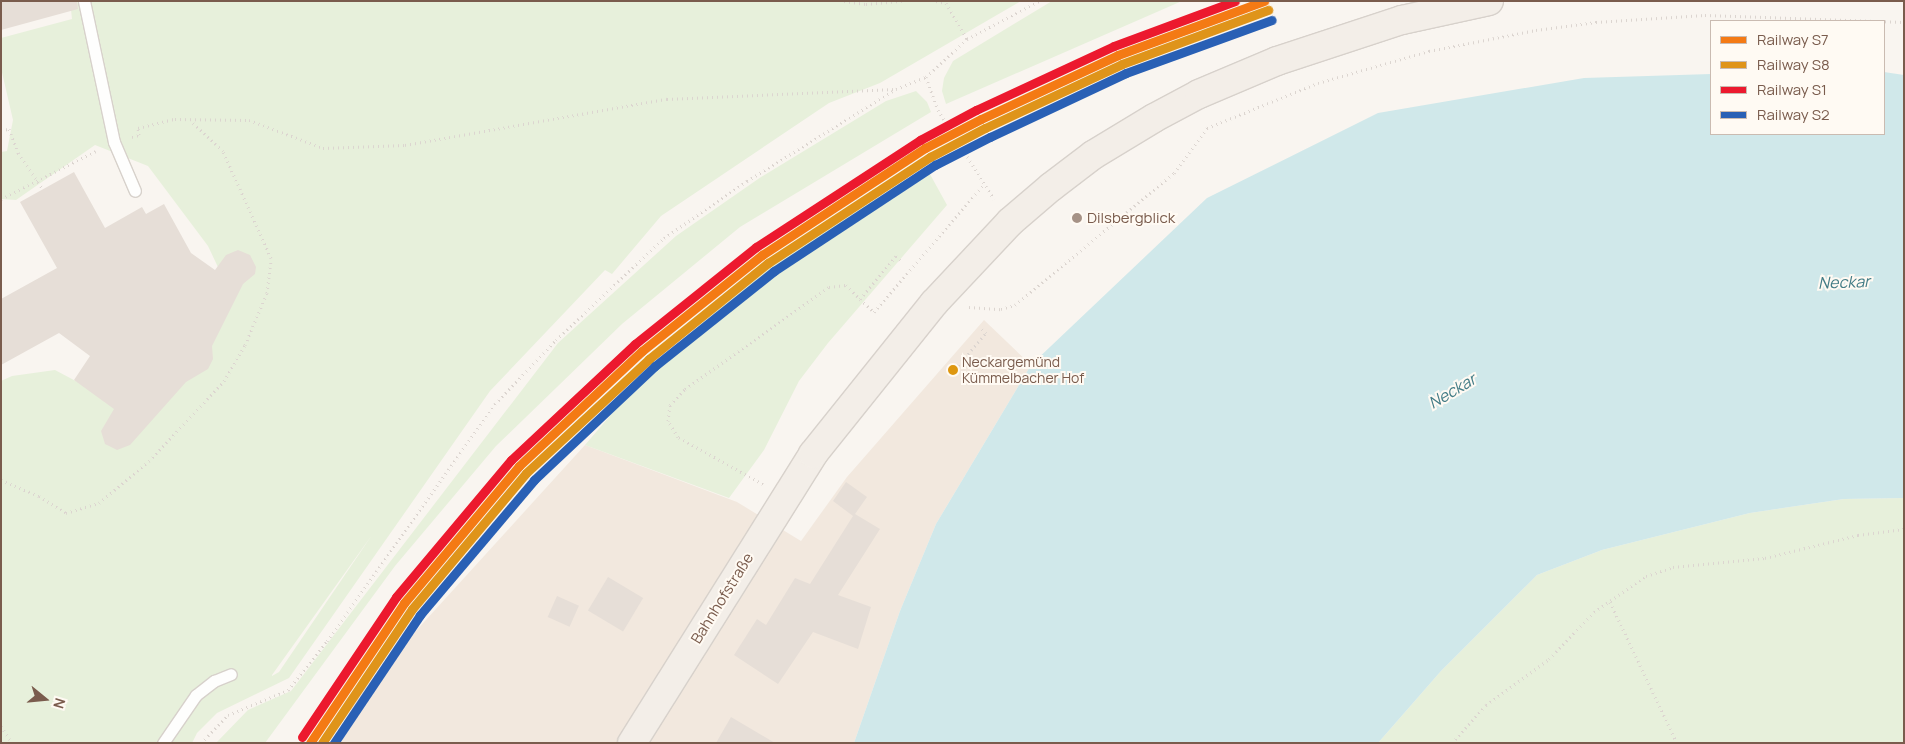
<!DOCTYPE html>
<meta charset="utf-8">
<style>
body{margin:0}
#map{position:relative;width:1905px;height:744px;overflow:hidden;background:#f9f5f0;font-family:Manrope,sans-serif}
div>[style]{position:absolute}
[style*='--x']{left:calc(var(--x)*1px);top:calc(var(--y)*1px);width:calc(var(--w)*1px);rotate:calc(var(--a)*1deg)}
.residential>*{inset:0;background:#f2e8de}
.green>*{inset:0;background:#e7f0db}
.water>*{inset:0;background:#d0e8ea}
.building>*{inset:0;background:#e6ded7;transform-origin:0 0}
.path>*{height:3px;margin-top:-1.5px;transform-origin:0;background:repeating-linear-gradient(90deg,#dcd5d0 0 1px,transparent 0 5px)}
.roads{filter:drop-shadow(1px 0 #d7d1cb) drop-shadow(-1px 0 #d7d1cb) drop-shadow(0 1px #d7d1cb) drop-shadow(0 -1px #d7d1cb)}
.lane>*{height:11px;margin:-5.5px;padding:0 5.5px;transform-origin:5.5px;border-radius:5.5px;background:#fefefd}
.primary>*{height:28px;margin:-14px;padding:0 14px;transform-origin:14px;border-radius:14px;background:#f3eee8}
.path-bridge>*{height:3px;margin-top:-1.5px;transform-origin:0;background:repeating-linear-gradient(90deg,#dcd5d0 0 1px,transparent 0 5px)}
.rail-1>*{height:9px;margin:-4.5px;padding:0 4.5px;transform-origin:4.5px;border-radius:4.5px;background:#f47a14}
.rail-2>*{height:9px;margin:-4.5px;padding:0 4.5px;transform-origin:4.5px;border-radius:4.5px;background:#df941a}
.rail-3>*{height:9px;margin:-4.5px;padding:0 4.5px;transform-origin:4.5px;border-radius:4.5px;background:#ec192e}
.rail-4>*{height:9px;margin:-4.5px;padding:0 4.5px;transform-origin:4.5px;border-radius:4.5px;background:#2960b5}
.dots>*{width:14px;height:14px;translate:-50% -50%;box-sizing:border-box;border:2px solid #fffaf3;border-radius:50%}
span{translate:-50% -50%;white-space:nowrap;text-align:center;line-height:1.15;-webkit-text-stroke:4px #fffaf3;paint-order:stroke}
.bus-label{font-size:14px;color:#7a5c4d}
.left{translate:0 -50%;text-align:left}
.poi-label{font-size:15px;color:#7a5c4d}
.street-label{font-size:15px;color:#7a5c4d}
.water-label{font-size:16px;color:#437c86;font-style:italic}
.frame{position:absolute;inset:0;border:2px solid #7a5c4d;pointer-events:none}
.legend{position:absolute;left:1710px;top:20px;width:175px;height:115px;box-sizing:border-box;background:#fffaf3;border:1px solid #cabbb1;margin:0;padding:6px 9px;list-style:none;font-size:15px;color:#7a5c4d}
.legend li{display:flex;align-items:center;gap:10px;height:25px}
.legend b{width:25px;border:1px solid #cabbb1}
.north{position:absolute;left:20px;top:674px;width:50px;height:50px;-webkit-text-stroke:4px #fffaf3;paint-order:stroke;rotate:107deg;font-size:14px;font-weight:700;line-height:20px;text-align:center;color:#7a5c4d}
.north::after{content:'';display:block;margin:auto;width:18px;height:22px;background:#7a5c4d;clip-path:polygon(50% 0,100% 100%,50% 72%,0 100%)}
</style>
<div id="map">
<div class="residential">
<i style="clip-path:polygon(984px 320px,1031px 365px,936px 524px,900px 611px,854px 743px,331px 743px,364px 688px,585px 445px,737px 502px,801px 541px,847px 477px)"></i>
</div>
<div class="green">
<i style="clip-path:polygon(evenodd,70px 1px,1021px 1px,880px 83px,829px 103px,661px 216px,612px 274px,605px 270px,490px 391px,289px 678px,217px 713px,197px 733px,192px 743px,1px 743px,1px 381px,12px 376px,55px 370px,132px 411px,225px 282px,208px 246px,148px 166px,95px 145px,16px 200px,1px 199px,1px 152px,7px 151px,13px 120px,1px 68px,1px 38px,72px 19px,70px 1px,372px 535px,279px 672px,272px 676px,272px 675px,372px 535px)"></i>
<i style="clip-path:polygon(1052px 1px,1182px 1px,946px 104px,942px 91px,944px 78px,953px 61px)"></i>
<i style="clip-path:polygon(916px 91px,927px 102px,931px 112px,740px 227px,622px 324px,496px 446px,395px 566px,265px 743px,216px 743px,248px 710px,291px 691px,558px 343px,676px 236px,761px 177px,886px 101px)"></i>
<i style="clip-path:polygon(926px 167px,947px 205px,828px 343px,799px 381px,764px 450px,729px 498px,585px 445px,657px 361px,767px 268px)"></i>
<i style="clip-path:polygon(1904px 498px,1904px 743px,1378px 743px,1441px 671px,1537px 575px,1602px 550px,1750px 513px,1844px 499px)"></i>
</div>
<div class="water">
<i style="clip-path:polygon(1884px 72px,1904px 75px,1904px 498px,1844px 499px,1750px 513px,1602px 550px,1537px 575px,1441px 671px,1378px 743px,854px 743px,900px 611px,936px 524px,1031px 365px,1207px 198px,1378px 113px,1584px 78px,1711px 74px,1711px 134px,1884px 134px)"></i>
</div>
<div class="building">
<i style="clip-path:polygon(1px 1px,77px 1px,78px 9px,1px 30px)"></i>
<i style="clip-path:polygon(74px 172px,105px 228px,142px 207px,146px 214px,164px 204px,191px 253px,215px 270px,226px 255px,238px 250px,250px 255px,256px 267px,255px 274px,243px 284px,212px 346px,213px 359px,208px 369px,186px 382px,130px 445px,117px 450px,105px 444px,101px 431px,114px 409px,74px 380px,90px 356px,59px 333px,1px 365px,1px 299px,57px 268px,20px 202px)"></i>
<i style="clip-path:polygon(846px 482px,867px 497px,855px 514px,880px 529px,838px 595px,871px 607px,858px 649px,813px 632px,778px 684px,734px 655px,757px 619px,766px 625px,795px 578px,810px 584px,853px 516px,833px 501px)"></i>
<i style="left:608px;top:577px;width:41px;height:39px;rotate:31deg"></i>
<i style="left:557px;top:596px;width:24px;height:23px;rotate:24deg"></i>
<i style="clip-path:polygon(731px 717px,775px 743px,716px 743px)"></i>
</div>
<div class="path">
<i style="--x:844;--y:1;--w:22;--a:8"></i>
<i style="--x:866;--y:4;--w:37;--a:-5"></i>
<i style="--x:936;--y:1;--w:10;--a:11"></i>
<i style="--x:946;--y:3;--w:42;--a:59.7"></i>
<i style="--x:926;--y:77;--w:35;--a:70"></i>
<i style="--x:938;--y:110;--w:105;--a:57.8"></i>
<i style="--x:1;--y:130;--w:8;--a:-7"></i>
<i style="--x:9;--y:129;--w:26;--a:69"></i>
<i style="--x:132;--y:137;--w:7;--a:-16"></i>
<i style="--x:139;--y:135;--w:7;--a:-98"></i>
<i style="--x:138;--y:128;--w:38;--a:-14"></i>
<i style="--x:175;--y:119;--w:74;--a:0.8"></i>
<i style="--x:249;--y:120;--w:79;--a:20.7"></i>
<i style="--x:323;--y:148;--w:82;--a:-2.1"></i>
<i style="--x:405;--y:145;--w:266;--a:-10"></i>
<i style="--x:667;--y:99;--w:229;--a:-2.5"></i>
<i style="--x:1;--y:199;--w:106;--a:-26.8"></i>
<i style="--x:900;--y:260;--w:6;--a:-135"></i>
<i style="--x:896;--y:256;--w:56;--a:129.9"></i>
<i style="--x:860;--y:299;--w:19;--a:43"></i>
<i style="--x:874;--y:312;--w:169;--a:-49.3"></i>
<i style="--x:969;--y:307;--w:32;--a:4"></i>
<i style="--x:1001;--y:309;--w:15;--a:-16"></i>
<i style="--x:1015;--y:305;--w:207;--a:-39.7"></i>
<i style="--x:1174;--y:173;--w:56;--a:-53.7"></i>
<i style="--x:1207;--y:128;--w:120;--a:-22.1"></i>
<i style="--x:1318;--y:83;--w:116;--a:-16.1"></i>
<i style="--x:1429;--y:51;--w:109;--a:-11.1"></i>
<i style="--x:1536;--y:30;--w:61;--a:-7.6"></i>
<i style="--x:1596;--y:22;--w:109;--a:-3.7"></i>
<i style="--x:1705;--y:15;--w:199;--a:2"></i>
<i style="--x:955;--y:369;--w:48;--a:-49.3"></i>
<i style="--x:986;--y:333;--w:6;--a:-135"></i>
<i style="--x:1;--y:480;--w:41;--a:22.8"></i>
<i style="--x:39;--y:496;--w:32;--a:32"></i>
<i style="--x:66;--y:513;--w:34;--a:-17"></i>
<i style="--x:99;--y:503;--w:65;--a:-40"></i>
<i style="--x:149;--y:461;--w:110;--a:-46.8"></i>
<i style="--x:224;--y:381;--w:42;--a:-59.7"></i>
<i style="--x:245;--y:345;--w:56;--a:-67.1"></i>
<i style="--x:267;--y:293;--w:35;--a:-83"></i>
<i style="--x:271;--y:258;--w:117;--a:-114.2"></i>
<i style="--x:223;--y:151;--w:44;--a:-136.8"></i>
<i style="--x:763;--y:484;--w:97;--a:-151.1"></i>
<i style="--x:678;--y:437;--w:19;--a:-122"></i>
<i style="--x:668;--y:421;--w:16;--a:-83"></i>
<i style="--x:670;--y:405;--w:22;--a:-47"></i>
<i style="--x:685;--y:389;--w:176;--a:-35.3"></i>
<i style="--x:829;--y:287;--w:17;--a:-7"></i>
<i style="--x:846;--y:285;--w:20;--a:45"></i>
<i style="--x:1610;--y:602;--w:156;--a:64.6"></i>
<i style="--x:1;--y:726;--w:20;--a:57"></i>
<i style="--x:201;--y:743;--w:39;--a:-46"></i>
<i style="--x:228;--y:715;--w:65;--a:-22.6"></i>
<i style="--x:288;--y:690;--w:63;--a:-51.5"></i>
<i style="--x:327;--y:641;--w:291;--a:-54.7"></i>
<i style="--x:495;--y:404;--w:88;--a:-46.4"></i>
<i style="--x:556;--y:340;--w:149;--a:-43.4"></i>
<i style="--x:664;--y:238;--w:101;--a:-34.5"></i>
<i style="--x:747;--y:181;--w:175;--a:-31.7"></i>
<i style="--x:896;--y:89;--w:32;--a:-22"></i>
<i style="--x:926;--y:77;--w:56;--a:-42.8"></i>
<i style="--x:967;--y:39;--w:81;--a:-27.8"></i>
<i style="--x:1452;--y:743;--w:51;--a:-48.2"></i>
<i style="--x:1486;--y:705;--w:78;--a:-36.1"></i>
<i style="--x:1549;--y:659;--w:65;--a:-46.2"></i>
<i style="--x:1594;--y:612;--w:63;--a:-34.7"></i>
<i style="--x:1646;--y:576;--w:28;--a:-18"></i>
<i style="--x:1673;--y:567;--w:92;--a:-5.6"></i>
<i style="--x:1765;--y:558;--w:96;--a:-13.9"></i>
<i style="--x:1858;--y:535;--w:46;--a:-7.4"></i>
</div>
<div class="roads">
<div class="lane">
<i style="--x:84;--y:1;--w:144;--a:78"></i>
<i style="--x:114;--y:142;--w:53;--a:66.8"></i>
<i style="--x:163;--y:743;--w:58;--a:-55.5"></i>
<i style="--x:196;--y:695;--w:23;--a:-38"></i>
<i style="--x:214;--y:681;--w:18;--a:-22"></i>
</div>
<div class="primary">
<i style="--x:632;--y:743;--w:341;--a:-57.9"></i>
<i style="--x:813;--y:454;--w:193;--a:-51.3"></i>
<i style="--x:934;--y:303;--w:111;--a:-46.8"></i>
<i style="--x:1010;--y:222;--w:54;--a:-40.5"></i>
<i style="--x:1051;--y:187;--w:53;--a:-37.3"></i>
<i style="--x:1093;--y:155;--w:71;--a:-31.2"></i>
<i style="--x:1154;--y:118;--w:51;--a:-28.1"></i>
<i style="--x:1199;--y:94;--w:85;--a:-22.9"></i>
<i style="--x:1277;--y:61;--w:132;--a:-18.2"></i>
<i style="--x:1402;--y:20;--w:89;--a:-12.3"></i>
</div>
</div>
<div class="path-bridge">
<i style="--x:18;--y:153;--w:44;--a:55.2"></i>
</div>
<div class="rail-1">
<i style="--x:310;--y:743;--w:169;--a:-56.1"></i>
<i style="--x:404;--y:603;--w:179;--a:-50"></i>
<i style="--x:519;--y:466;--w:168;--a:-43.1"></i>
<i style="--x:642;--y:351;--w:154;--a:-38.7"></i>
<i style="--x:762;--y:255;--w:195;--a:-33.3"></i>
<i style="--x:925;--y:148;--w:63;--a:-27.4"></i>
<i style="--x:981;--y:119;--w:151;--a:-25"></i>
<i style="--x:1118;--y:55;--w:156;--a:-20.3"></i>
</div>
<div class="rail-2">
<i style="--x:322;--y:743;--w:161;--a:-56.1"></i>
<i style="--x:412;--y:609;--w:177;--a:-50"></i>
<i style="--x:526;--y:473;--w:168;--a:-42.8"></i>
<i style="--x:649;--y:359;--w:153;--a:-38.9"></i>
<i style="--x:768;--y:263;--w:194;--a:-33.2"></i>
<i style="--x:930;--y:157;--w:62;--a:-27.8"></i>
<i style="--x:985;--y:128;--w:151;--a:-25"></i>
<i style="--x:1122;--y:64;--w:156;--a:-20.3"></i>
</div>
<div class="rail-3">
<i style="--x:302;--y:737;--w:169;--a:-56.1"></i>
<i style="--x:396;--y:597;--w:179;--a:-50"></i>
<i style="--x:511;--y:460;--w:170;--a:-43.1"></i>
<i style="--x:635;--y:344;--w:155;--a:-38.7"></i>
<i style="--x:756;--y:247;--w:196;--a:-33.1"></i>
<i style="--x:920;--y:140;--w:64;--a:-28.2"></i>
<i style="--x:976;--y:110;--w:152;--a:-24.9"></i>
<i style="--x:1114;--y:46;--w:129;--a:-20.4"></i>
</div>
<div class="rail-4">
<i style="--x:334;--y:743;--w:154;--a:-56.1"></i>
<i style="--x:420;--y:615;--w:177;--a:-49.8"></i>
<i style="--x:534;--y:480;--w:166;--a:-43.3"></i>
<i style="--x:655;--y:366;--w:152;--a:-38.6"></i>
<i style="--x:774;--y:271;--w:193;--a:-33.4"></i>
<i style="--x:935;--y:165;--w:62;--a:-27"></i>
<i style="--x:990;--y:137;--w:150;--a:-25.2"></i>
<i style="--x:1126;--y:73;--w:155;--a:-20"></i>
</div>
<div class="dots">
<i style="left:1077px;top:218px;background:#a69286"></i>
<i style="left:953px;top:370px;background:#de970f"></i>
</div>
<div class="bus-label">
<span class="left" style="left:962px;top:370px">Neckargemünd<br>Kümmelbacher Hof</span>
</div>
<div class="poi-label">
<span class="left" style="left:1087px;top:218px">Dilsbergblick</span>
</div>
<div class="street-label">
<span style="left:722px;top:598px;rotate:-58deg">Bahnhofstraße</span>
</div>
<div class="water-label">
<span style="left:1844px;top:282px;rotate:-2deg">Neckar</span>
<span style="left:1452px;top:391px;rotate:-31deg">Neckar</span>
</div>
<div class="frame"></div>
<ul class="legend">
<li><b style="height:6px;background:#f47a14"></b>Railway S7</li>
<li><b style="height:6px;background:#df941a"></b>Railway S8</li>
<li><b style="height:6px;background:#ec192e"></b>Railway S1</li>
<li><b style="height:6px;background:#2960b5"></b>Railway S2</li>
</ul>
<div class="north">N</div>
</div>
